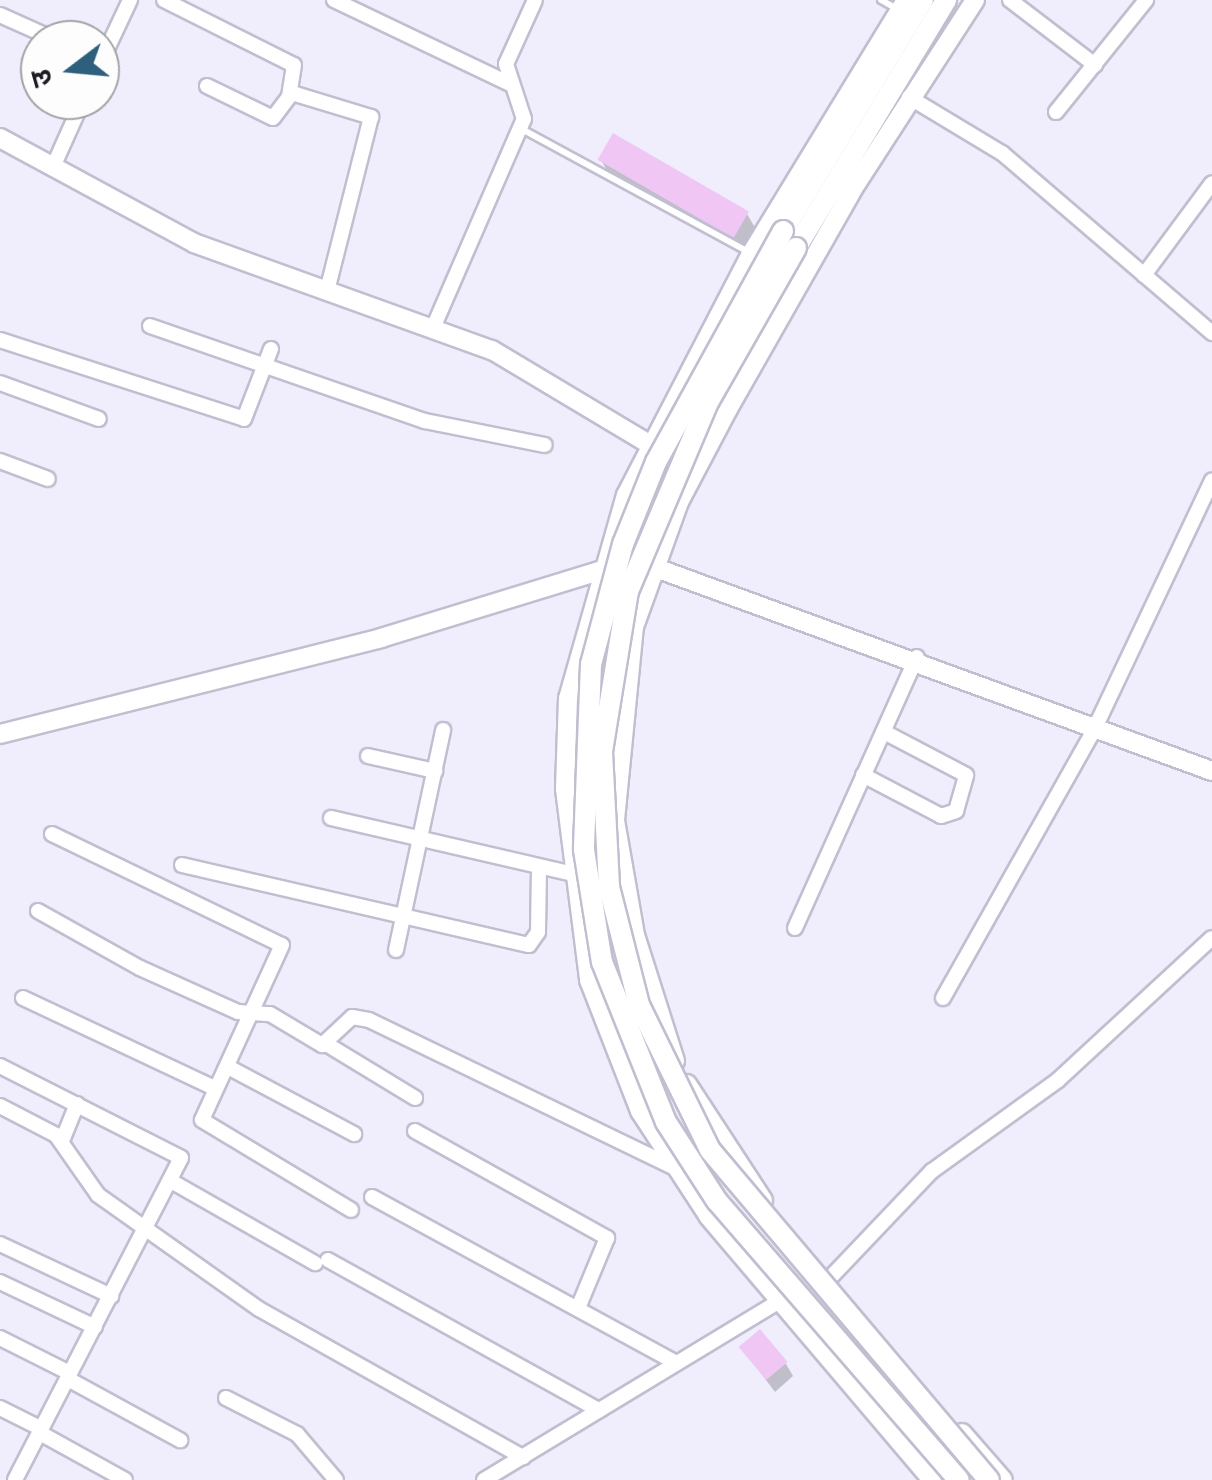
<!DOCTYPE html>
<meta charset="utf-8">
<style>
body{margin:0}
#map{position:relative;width:1212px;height:1480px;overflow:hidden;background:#f0eefc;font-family:"Sofia Sans Condensed","Noto Sans Devanagari",sans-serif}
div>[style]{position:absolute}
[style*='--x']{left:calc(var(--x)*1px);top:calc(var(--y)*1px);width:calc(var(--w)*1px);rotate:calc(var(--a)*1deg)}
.shadow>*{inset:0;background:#0003}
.building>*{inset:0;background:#f0c6f4;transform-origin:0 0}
.roads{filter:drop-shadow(2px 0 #c1bed0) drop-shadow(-2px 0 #c1bed0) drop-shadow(0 2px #c1bed0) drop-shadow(0 -2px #c1bed0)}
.lane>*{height:6px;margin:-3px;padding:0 3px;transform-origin:3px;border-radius:3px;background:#fff}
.street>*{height:14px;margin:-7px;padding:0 7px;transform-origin:7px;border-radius:7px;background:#fff}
.secondary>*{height:18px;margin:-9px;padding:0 9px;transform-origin:9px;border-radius:9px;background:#fff}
.primary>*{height:20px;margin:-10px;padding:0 10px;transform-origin:10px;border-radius:10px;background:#fff}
.bridges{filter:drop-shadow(2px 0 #c1bed0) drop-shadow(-2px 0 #c1bed0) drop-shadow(0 2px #c1bed0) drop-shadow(0 -2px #c1bed0)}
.primary-bridge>*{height:20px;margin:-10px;padding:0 10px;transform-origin:10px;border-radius:10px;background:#fff}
span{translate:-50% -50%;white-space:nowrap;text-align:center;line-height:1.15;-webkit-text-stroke:10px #fdfdfd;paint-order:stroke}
.north{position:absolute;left:20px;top:20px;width:100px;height:100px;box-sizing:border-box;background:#fdfdfd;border:2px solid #a3a3a6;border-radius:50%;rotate:254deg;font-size:28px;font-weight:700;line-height:40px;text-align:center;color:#1d1c23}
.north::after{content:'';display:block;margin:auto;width:35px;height:45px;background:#2e5f7d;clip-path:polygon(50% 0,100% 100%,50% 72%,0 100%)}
</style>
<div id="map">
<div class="shadow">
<i style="clip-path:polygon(601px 160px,747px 214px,757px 231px,745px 253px,611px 177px)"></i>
<i style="clip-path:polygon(742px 1348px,786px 1364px,793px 1376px,775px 1392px)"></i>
</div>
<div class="building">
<i style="left:613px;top:133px;width:157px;height:31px;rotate:30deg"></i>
<i style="left:760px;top:1329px;width:43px;height:28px;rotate:50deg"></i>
</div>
<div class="roads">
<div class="lane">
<i style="--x:881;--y:0;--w:21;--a:29"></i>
<i style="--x:520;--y:128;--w:262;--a:28.5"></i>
</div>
<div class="street">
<i style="--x:164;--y:0;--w:145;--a:26.6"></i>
<i style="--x:294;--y:65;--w:30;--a:99"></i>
<i style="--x:334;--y:0;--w:195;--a:25.5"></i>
<i style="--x:1010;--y:0;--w:107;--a:37.4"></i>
<i style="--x:0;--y:15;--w:61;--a:24.1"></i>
<i style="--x:100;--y:64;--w:71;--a:-64.9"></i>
<i style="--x:207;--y:86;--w:73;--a:25.9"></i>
<i style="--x:273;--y:118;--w:31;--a:-53"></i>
<i style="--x:292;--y:93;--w:83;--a:16.9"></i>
<i style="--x:371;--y:117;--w:179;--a:104.2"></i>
<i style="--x:909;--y:97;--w:109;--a:31.1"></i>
<i style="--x:1002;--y:153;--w:277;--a:40.6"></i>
<i style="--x:1056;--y:112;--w:144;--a:-51.2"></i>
<i style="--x:53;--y:167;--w:73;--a:-65.9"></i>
<i style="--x:1144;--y:275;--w:114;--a:-53.5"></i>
<i style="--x:150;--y:326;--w:291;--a:19.1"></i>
<i style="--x:425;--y:421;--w:122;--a:11.3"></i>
<i style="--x:433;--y:328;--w:228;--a:-66.5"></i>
<i style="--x:524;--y:119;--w:58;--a:-108.1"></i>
<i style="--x:506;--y:64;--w:70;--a:-65.6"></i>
<i style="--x:0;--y:340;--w:256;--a:17.9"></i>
<i style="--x:244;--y:419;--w:75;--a:-68.9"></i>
<i style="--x:0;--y:383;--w:105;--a:20"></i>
<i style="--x:0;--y:461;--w:51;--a:20.6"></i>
<i style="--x:368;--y:756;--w:69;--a:12.6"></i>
<i style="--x:863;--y:775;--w:88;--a:27.7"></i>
<i style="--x:941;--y:816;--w:16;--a:-18"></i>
<i style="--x:956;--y:811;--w:37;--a:-74"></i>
<i style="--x:966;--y:775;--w:93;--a:-152.3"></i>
<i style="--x:331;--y:818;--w:249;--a:13"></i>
<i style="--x:52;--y:834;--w:255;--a:25.8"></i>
<i style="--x:282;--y:945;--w:192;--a:114.6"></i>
<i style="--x:202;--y:1120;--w:174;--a:31.1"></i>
<i style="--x:182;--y:865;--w:356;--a:13"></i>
<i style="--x:529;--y:945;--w:16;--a:-55"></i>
<i style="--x:538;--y:932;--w:65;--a:-89.1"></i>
<i style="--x:38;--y:911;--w:117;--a:29.2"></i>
<i style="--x:140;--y:968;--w:107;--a:24.2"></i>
<i style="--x:238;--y:1012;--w:32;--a:4"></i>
<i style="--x:270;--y:1014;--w:61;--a:30.8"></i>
<i style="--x:322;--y:1045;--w:41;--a:-43"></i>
<i style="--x:352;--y:1017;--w:17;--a:10"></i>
<i style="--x:369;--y:1020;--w:338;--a:25.8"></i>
<i style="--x:795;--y:928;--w:297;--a:-65.8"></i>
<i style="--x:396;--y:950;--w:225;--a:-77.9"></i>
<i style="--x:23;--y:998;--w:213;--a:25.2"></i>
<i style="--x:943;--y:998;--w:308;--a:-60.6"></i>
<i style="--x:1094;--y:730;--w:276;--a:-64.7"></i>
<i style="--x:328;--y:1045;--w:102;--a:31.3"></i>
<i style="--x:0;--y:1066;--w:203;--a:26.9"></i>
<i style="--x:181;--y:1158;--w:362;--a:117.3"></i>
<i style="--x:228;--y:1067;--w:143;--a:28"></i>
<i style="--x:0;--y:1106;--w:63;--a:27.4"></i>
<i style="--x:56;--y:1135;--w:73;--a:55"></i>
<i style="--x:98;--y:1195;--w:197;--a:35.3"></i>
<i style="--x:259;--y:1309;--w:303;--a:29.3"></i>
<i style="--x:415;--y:1131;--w:220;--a:29.1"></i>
<i style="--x:607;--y:1238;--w:76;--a:112.5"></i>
<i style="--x:62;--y:1141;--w:40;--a:-68"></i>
<i style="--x:171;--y:1181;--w:166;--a:29.7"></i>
<i style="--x:372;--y:1197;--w:347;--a:28.6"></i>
<i style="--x:0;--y:1244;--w:123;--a:25.1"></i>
<i style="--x:328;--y:1260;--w:310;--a:29"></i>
<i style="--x:829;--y:1279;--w:149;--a:-46.4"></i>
<i style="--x:932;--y:1171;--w:155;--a:-35.8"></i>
<i style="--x:1058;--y:1080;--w:209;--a:-42.7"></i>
<i style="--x:0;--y:1282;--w:105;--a:25.3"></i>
<i style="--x:0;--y:1338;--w:78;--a:26.6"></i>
<i style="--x:68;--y:1379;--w:128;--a:28.6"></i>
<i style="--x:226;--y:1398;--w:80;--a:26.9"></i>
<i style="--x:297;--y:1434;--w:60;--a:49.7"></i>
<i style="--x:0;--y:1408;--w:47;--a:26.6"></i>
<i style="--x:40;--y:1433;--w:97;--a:28.9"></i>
<i style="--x:484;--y:1480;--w:346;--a:-31.2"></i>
</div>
<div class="secondary">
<i style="--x:906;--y:0;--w:298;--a:121.4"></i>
<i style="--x:751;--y:254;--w:271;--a:117.4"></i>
<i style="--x:626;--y:495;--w:211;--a:105.9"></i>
<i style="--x:568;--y:698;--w:91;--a:91.9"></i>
<i style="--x:565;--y:789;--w:193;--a:82.8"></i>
<i style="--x:589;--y:980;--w:141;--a:68.7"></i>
<i style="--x:640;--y:1111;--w:126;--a:56.9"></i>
<i style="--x:709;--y:1217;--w:345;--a:49.7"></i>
<i style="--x:0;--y:138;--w:221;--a:28.4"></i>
<i style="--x:194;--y:243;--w:317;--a:19.8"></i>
<i style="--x:492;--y:350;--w:183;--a:30.9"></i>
<i style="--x:645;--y:564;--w:604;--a:20.06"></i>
<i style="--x:0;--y:734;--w:393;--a:-14.1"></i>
<i style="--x:381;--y:638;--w:234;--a:-17.1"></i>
<i style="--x:675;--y:1061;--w:132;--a:-107.6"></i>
<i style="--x:635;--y:935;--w:117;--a:-99.9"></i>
<i style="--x:615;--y:820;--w:194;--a:-84.4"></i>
<i style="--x:634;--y:627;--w:133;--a:-70.2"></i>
<i style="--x:679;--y:502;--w:105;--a:-62.2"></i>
<i style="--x:728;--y:409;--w:259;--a:-60.4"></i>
<i style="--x:856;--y:184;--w:219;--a:-57.1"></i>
<i style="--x:687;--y:1084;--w:139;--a:56.8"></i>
<i style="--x:962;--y:1433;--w:62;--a:48.9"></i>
</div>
<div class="primary">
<i style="--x:783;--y:231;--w:270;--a:-58.8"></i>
<i style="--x:796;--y:248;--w:290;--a:-58.8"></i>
</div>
</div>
<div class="bridges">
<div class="primary-bridge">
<i style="--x:783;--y:231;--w:264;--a:118.8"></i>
<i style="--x:656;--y:462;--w:88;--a:111.9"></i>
<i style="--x:623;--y:544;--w:124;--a:104.9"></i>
<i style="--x:591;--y:664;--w:186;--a:92.2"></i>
<i style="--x:584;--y:850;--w:113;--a:80.9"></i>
<i style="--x:602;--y:962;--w:172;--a:68.2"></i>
<i style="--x:666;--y:1122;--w:94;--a:57.2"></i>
<i style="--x:717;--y:1201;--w:369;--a:49.1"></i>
<i style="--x:796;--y:248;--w:177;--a:119.7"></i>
<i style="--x:708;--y:402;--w:205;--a:112.9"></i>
<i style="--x:628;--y:591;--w:163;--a:99.2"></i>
<i style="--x:602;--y:752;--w:135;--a:87"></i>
<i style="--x:609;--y:887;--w:122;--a:75.7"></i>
<i style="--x:639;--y:1005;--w:161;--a:63.9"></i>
<i style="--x:710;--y:1150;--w:432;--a:49.8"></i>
</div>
</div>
<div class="north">उ</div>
</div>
